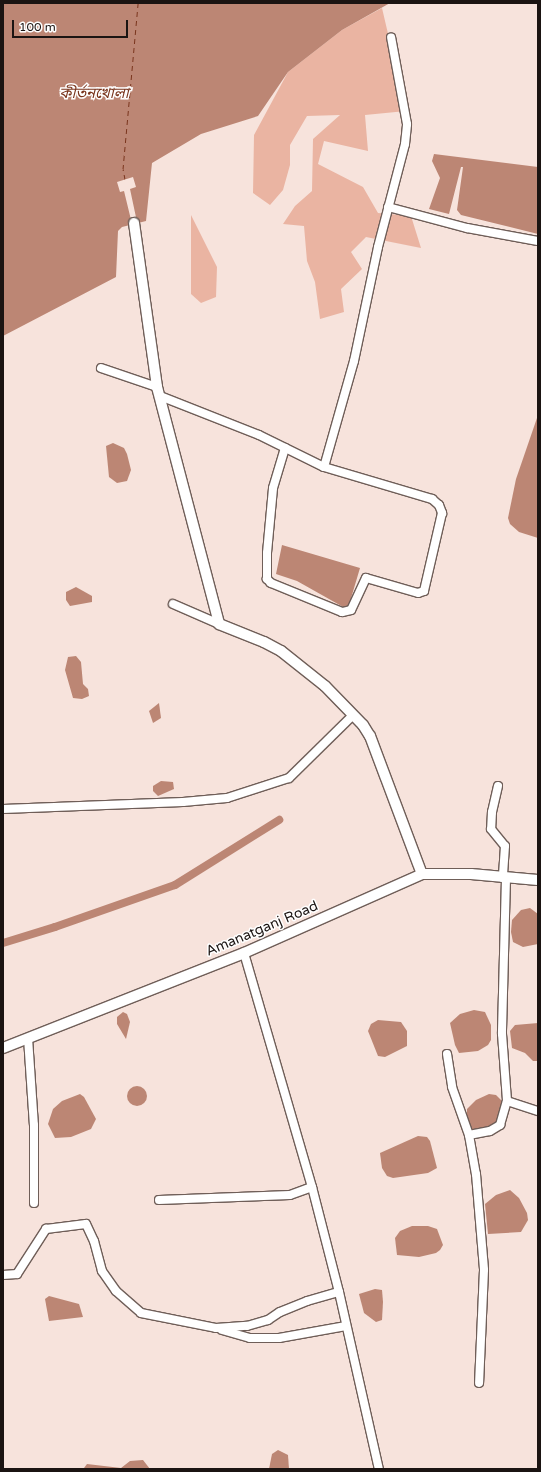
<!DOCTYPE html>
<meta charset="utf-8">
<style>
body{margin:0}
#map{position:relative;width:541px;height:1472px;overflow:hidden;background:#f7e3dc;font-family:"Varela Round","Noto Sans Bengali",sans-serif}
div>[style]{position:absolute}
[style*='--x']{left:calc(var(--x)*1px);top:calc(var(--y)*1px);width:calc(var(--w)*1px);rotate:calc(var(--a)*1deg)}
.green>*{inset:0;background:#eab4a2}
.water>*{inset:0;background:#bc8674}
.round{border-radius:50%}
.pier>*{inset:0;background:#f7e3dc}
.canal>*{height:8px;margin:-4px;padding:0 4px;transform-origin:4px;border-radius:4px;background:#bc8674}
.ferry>*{height:1px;margin-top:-0.5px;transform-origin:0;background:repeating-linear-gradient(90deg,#79341c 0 5px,transparent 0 9px)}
.roads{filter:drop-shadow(1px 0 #6f5e58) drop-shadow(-1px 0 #6f5e58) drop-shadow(0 1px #6f5e58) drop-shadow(0 -1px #6f5e58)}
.minor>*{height:8px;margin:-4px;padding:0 4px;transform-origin:4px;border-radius:4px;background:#fff}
.major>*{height:10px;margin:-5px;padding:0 5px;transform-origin:5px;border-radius:5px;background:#fff}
span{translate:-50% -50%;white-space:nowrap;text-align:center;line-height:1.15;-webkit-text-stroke:3px #fff;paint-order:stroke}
.street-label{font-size:14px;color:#1b1412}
.water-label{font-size:15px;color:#79341c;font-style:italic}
.frame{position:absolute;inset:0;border:4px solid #1b1412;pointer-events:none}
.scale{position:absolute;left:12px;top:20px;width:116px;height:18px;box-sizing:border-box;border:2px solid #1b1412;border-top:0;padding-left:5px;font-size:12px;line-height:14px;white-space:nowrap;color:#1b1412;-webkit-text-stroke:3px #fff;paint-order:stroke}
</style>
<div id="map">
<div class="green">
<i style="clip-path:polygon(382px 8px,406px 111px,365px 115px,368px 151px,324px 141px,318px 164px,363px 187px,378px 213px,411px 216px,421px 248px,366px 237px,351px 252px,362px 269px,341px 289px,344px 312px,320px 319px,315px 282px,307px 261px,304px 226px,283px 224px,295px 206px,312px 191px,313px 139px,340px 115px,307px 116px,290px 145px,290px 165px,283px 190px,270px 205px,253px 193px,254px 135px,288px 72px,342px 30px)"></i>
<i style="clip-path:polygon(191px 215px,217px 267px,216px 297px,201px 303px,191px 294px)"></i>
</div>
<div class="water">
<i style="clip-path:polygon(3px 3px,390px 3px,342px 30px,288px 72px,258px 116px,201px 134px,152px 163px,146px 221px,122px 227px,118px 231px,116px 277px,3px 336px)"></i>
<i style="clip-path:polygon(434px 154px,538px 167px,538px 234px,461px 215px,457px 210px,463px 167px,461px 167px,449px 214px,429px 209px,440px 178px,432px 161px)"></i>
<i style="clip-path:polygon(538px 415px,538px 538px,519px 532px,510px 524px,508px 518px,516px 479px)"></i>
<i style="clip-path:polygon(113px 443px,124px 448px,127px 454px,131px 470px,127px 481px,117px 483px,109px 477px,106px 446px)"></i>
<i style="clip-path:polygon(282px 545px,360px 568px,349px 605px,345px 608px,297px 581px,276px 574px)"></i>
<i style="clip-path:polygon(76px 587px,92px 596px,92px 602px,70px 606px,66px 600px,66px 592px)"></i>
<i style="clip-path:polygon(76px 656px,81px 662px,83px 684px,88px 689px,89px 696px,82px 699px,73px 698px,65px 670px,68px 657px)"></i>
<i style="clip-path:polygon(159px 703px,161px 718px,153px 723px,149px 711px)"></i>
<i style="clip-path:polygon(161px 781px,173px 782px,174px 789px,158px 796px,153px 791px,153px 786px)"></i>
<i style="clip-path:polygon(530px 908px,538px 914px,538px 944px,523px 947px,513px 942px,511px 932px,512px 920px,521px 910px)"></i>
<i style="clip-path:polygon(474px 1010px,485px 1012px,491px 1025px,491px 1040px,488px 1045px,478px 1051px,459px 1053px,455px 1045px,450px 1023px,460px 1014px)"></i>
<i style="clip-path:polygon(123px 1012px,127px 1014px,130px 1022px,126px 1039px,117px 1024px,117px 1017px)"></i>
<i style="clip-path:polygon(378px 1020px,401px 1022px,407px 1031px,407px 1046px,385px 1057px,378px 1056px,368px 1031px,371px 1024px)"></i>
<i style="clip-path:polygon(538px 1023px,538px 1061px,533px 1061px,525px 1053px,512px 1048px,510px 1031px,515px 1025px)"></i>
<i class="round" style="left:127px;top:1086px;width:20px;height:20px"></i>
<i style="clip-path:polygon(80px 1094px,84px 1097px,96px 1119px,91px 1129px,71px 1137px,55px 1138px,48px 1124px,53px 1109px,62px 1101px)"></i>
<i style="clip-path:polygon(489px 1094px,496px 1095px,502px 1101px,503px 1116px,492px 1128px,473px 1132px,467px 1117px,467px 1109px,476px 1100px)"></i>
<i style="clip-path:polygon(418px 1136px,427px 1137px,430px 1141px,437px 1168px,428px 1173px,393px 1178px,387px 1176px,382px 1168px,380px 1153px)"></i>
<i style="clip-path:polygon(510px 1190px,519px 1198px,527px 1213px,528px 1220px,521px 1232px,488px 1234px,485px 1204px,496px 1195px)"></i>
<i style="clip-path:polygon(412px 1226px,428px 1226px,437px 1229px,443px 1245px,440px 1250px,436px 1253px,419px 1257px,397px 1255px,395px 1238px,400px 1231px)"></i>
<i style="clip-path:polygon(375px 1289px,382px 1290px,383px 1302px,382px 1320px,376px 1322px,364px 1313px,359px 1294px)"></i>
<i style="clip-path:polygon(49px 1296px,79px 1304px,83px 1317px,49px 1321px,45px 1299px)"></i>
<i style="clip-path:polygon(278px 1450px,288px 1455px,289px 1469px,269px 1469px,272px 1454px)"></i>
<i style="clip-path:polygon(143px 1460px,150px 1469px,84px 1468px,87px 1464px,121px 1468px,130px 1461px)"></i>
</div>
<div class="pier">
<i style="clip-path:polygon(133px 177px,136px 187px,130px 189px,137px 222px,132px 224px,124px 191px,120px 192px,117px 182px)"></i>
</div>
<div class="canal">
<i style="--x:3;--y:943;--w:54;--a:-17.1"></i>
<i style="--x:55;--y:927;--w:127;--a:-19.3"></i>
<i style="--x:175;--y:885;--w:123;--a:-32"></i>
</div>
<div class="ferry">
<i style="--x:125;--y:179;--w:10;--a:-101"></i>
<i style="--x:123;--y:169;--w:167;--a:-84.8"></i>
</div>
<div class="roads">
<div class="minor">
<i style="--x:388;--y:207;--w:82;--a:14.9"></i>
<i style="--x:467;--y:228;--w:72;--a:10.4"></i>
<i style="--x:101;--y:368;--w:59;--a:18.7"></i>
<i style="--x:160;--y:396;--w:106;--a:21.5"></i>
<i style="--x:259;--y:435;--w:72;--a:26.2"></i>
<i style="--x:324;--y:467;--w:113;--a:16.5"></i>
<i style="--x:432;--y:499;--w:9;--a:41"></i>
<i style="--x:439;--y:505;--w:9;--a:69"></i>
<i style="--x:442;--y:513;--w:80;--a:103"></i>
<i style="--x:424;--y:591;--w:6;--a:162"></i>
<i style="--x:418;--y:593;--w:54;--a:-163.9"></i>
<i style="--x:366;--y:578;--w:35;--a:115"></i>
<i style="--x:351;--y:610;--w:9;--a:167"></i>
<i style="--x:342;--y:612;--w:77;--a:-157.8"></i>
<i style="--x:271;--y:583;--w:6;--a:-135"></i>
<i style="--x:267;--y:579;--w:26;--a:-90"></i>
<i style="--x:267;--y:553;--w:65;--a:-84.7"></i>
<i style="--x:273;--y:488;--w:42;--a:-73.3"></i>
<i style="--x:324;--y:467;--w:110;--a:-74.2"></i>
<i style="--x:354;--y:361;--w:116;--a:-78.1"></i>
<i style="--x:378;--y:247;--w:106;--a:-75.3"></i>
<i style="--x:405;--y:144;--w:20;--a:-84"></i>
<i style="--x:407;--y:124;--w:88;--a:-100.4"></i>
<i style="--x:173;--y:604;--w:50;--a:23.5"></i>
<i style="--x:498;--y:786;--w:27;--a:103"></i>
<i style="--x:492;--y:812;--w:17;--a:93"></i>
<i style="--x:491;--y:829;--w:22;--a:51"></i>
<i style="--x:505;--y:846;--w:32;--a:94"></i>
<i style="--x:3;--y:809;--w:180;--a:-2.2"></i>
<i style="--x:183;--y:802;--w:44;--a:-5.2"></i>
<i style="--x:227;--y:798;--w:65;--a:-17.9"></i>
<i style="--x:289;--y:778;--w:90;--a:-44.5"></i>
<i style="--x:506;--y:878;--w:156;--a:91.5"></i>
<i style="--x:502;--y:1034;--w:67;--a:85.7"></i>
<i style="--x:507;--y:1101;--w:33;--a:18"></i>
<i style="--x:244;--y:953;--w:244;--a:73.8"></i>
<i style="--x:312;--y:1187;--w:108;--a:75.6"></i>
<i style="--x:339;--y:1292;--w:181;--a:77.3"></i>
<i style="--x:28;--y:1038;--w:87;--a:86.1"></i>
<i style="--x:34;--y:1125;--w:78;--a:90"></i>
<i style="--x:447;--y:1054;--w:33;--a:81"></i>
<i style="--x:452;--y:1087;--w:51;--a:70.5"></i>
<i style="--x:469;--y:1135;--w:21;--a:-11"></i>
<i style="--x:490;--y:1131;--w:12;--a:-31"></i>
<i style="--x:500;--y:1125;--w:25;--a:-74"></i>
<i style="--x:469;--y:1135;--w:40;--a:80"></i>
<i style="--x:476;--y:1174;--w:96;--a:85.2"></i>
<i style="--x:484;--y:1270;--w:113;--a:92.5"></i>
<i style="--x:159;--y:1200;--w:131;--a:-2.2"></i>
<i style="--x:290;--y:1195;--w:23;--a:-20"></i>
<i style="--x:3;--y:1275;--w:14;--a:-4"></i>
<i style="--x:17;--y:1274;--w:54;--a:-57.2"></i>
<i style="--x:46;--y:1229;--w:40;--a:-7.1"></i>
<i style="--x:86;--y:1224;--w:19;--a:65"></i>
<i style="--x:94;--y:1241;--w:31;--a:75"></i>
<i style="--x:102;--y:1271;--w:24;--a:55"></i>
<i style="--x:116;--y:1291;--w:33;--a:41"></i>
<i style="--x:141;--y:1313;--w:76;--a:11.3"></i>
<i style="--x:216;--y:1328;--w:31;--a:-4"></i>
<i style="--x:247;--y:1326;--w:22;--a:-16"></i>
<i style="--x:268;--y:1320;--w:14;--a:-34"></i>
<i style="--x:280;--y:1312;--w:29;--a:-22"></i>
<i style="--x:307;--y:1301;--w:33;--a:-16"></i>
<i style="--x:222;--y:1330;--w:29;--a:16"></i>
<i style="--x:250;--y:1338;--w:29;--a:0"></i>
<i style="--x:279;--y:1338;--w:68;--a:-10.2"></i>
</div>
<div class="major">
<i style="--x:134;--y:223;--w:166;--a:82"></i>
<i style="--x:157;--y:387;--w:245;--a:75.3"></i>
<i style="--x:219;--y:624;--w:48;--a:21.8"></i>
<i style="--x:264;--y:642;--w:19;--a:28"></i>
<i style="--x:281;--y:651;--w:56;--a:38.5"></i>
<i style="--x:325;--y:686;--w:54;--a:45.7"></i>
<i style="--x:363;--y:725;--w:13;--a:58"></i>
<i style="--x:370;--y:736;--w:147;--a:69.4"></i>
<i style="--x:3;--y:1048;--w:259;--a:-21.5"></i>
<i style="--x:244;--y:953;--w:195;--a:-23.9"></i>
<i style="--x:422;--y:874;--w:49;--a:0"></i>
<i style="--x:471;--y:874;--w:67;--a:5.1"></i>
</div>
</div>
<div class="street-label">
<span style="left:262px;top:929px;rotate:-23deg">Amanatganj Road</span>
</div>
<div class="water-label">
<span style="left:94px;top:94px">কীর্তনখোলা</span>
</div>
<div class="frame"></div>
<div class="scale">100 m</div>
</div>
